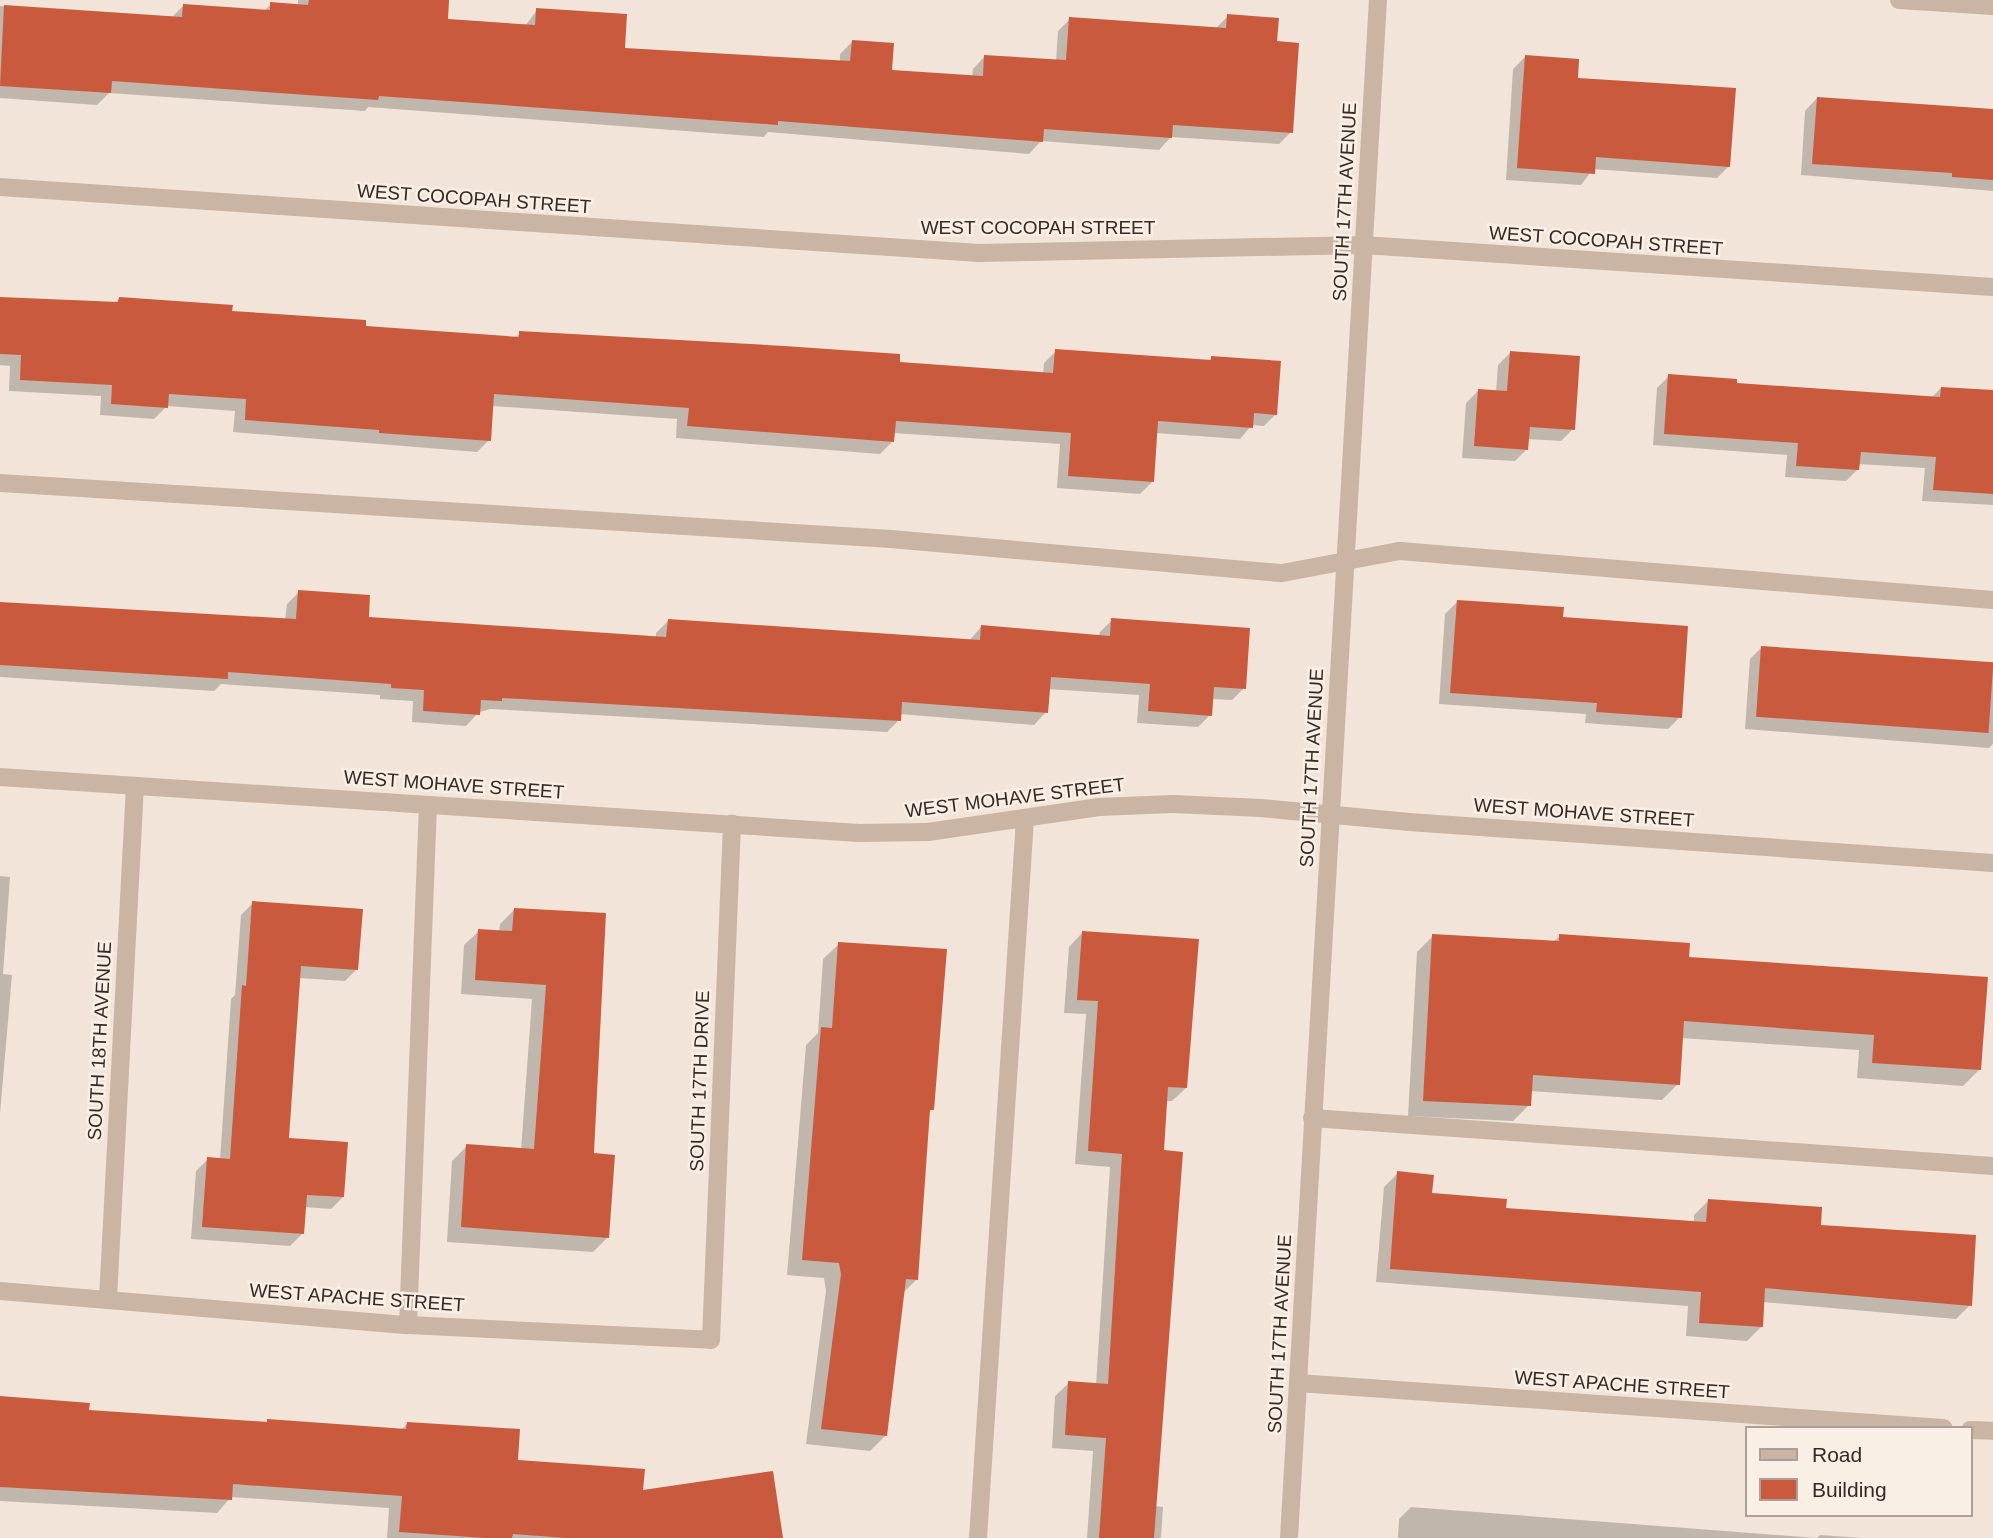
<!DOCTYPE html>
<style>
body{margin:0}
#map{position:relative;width:1993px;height:1538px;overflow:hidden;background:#f2e4d8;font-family:Arial,sans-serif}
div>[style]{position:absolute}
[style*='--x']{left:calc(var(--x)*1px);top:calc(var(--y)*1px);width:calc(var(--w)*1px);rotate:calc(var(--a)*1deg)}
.shadow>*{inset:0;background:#0003}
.building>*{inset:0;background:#c95a3e;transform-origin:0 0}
.service>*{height:18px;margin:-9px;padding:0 9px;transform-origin:9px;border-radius:9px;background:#cab4a4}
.minor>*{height:18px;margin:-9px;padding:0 9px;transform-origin:9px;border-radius:9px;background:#cab4a4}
span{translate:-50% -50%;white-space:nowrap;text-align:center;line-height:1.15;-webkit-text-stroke:5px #f9efe4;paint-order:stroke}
.street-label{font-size:19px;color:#352a26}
.legend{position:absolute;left:1745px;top:1426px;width:228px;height:91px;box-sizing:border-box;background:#f9efe4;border:2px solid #aba098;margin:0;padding:9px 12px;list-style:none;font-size:21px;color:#352a26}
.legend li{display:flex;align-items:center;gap:14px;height:35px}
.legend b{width:35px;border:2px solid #aba098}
</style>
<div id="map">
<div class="shadow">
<i style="clip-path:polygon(298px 0,448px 0,446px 20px,525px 26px,537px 10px,623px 50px,840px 63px,840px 54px,852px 42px,890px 72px,972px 78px,973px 69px,985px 56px,1056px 61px,1058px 31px,1070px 19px,1215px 29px,1228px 16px,1275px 43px,1291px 132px,1279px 144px,1171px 137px,1159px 150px,1041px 141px,1029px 154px,768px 132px,764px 137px,368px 107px,365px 111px,109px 93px,97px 105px,0 98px,0 6px,171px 18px,184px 5px,264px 11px,271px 4px,298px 6px)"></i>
<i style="clip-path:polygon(1525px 57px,1576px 80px,1729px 166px,1717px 178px,1593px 169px,1581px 185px,1506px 180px,1513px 69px)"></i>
<i style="clip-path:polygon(1817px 98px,1993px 111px,1993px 191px,1801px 175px,1805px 111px)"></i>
<i style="clip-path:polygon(0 299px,115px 303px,119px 299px,364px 328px,515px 338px,520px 333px,1043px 374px,1044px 363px,1056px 351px,1208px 361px,1212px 358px,1276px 414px,1264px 426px,1252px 425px,1240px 439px,1155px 433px,1152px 482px,1140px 494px,1057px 488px,1060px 444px,893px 433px,892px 442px,880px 454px,676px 438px,677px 419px,492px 406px,489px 440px,477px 452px,233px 432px,235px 411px,167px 406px,154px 419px,100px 415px,101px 396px,9px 391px,10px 366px,0 365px)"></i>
<i style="clip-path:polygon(1510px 353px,1573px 429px,1561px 441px,1527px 439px,1527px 449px,1515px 461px,1462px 458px,1466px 403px,1478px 391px,1496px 392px,1498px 365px)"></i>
<i style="clip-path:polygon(1669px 376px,1735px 385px,1931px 398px,1941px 388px,1993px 392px,1993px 505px,1922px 501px,1925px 468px,1858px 464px,1858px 469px,1846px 481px,1785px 477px,1787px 455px,1653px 445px,1657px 388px)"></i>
<i style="clip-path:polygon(299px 592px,367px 619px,656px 638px,656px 633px,668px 621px,969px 641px,981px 627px,1099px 636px,1100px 632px,1112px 620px,1244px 688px,1232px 700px,1212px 699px,1210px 715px,1198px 727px,1137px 723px,1139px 695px,1048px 689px,1046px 712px,1034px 725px,900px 714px,899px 720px,887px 732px,491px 709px,479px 712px,466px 726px,412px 722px,413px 701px,380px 699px,380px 695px,221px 684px,214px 691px,0 677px,0 603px,285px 620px,287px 604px)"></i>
<i style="clip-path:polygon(1457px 602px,1561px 619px,1680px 717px,1668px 729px,1585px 723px,1586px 714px,1439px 704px,1445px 614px)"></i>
<i style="clip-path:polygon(1762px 647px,1993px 664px,1993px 744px,1989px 748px,1745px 729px,1750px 659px)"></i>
<i style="clip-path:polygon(0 876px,10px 877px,3px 974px,12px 975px,0 1114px)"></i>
<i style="clip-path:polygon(253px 903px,357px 969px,345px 981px,298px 978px,287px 1139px,343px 1197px,331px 1209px,304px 1207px,302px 1234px,290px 1246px,191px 1239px,196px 1171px,208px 1159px,220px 1160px,231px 999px,235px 995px,241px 915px)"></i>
<i style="clip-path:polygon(514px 910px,604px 915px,592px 1155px,608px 1237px,593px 1252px,447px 1242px,452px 1161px,467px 1146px,521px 1150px,532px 999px,461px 994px,464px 945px,479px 931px,499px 932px,500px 924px)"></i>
<i style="clip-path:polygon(1082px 933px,1186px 1088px,1172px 1101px,1166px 1101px,1162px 1151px,1154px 1506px,1163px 1507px,1161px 1538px,1087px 1538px,1093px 1451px,1052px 1448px,1055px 1396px,1069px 1383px,1096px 1385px,1110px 1167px,1075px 1164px,1086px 1014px,1064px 1013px,1069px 947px)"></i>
<i style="clip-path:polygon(1433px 936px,1553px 942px,1560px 936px,1687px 959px,1979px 1070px,1963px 1086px,1857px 1078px,1859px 1050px,1681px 1038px,1678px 1084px,1662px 1100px,1530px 1091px,1529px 1105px,1513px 1121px,1408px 1116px,1417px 952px)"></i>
<i style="clip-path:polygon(839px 944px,932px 1109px,928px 1113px,917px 1279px,903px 1293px,885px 1436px,870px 1451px,806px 1444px,826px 1291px,824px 1278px,787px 1275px,806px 1045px,818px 1033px,823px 959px)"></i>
<i style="clip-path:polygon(1398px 1173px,1430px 1195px,1504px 1210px,1694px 1223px,1694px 1215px,1708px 1201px,1819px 1227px,1970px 1305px,1956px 1319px,1763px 1302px,1761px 1327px,1747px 1341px,1686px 1336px,1688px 1306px,1376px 1282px,1384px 1187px)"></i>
<i style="clip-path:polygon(0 1398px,87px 1411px,265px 1424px,268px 1421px,401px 1430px,408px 1423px,516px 1462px,642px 1492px,781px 1538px,387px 1538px,389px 1508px,231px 1497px,217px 1513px,0 1501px)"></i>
<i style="clip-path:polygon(1411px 1507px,1816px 1538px,1398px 1538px,1399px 1519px)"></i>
<i style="clip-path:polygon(1820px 1535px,1862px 1538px,1817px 1538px)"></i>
</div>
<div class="building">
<i style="clip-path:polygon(309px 0,449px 0,448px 19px,535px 25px,536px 8px,627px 14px,625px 48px,850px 61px,852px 40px,894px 43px,892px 70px,983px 76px,984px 55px,1066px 60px,1069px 17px,1226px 28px,1227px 14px,1279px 18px,1277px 41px,1299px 43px,1293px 133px,1173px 125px,1172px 138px,1044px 129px,1043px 142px,778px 121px,778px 125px,379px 96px,378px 100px,112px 81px,111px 93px,0 86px,4px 5px,182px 17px,183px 4px,270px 10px,270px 2px,308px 5px)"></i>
<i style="clip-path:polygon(1525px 55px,1579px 59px,1578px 78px,1736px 88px,1730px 167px,1596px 157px,1595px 174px,1517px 168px)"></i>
<i style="clip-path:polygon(1817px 97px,1993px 109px,1993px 180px,1952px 177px,1952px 173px,1812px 164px)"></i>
<i style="clip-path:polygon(0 297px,118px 302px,119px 297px,233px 305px,232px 311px,366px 320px,366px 326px,519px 337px,519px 331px,784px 346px,900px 354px,900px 362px,1053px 373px,1055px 349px,1211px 360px,1211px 356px,1281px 361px,1277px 415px,1254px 413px,1253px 428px,1158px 421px,1154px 482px,1068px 476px,1071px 433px,896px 421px,894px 442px,687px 426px,689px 408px,494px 394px,491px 441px,379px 433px,379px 430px,245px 420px,246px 399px,169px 394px,168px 408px,111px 404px,112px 385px,20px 380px,21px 355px,0 354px)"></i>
<i style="clip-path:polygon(1510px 351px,1580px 356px,1575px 430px,1530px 427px,1528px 450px,1474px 446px,1478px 389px,1507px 391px)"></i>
<i style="clip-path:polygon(1668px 374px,1737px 379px,1737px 383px,1940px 397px,1941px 387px,1993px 390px,1993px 494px,1933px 490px,1936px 457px,1861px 452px,1859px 470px,1796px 466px,1798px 443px,1664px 434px)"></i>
<i style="clip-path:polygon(298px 590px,370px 595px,369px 617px,666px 637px,668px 619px,980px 640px,981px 625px,1110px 636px,1111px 618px,1250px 628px,1246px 689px,1214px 687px,1212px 716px,1148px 711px,1150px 684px,1051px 677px,1048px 713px,902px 702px,901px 721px,502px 698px,502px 701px,481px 700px,480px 715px,423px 711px,424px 690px,391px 688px,391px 684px,228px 672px,228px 679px,0 665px,0 602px,296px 619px)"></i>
<i style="clip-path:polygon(1457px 600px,1564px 607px,1563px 617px,1688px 626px,1682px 718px,1596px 712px,1597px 703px,1450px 693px)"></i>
<i style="left:1761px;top:646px;width:233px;height:71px;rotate:4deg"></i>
<i style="clip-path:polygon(252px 901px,363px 909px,358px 970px,301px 966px,289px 1138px,348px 1142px,344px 1197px,307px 1195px,304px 1234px,202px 1227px,207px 1157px,230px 1159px,242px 985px,246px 986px)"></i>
<i style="clip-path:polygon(514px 908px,606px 913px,594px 1153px,615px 1155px,609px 1238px,461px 1227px,466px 1144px,534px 1149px,546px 985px,475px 980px,478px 929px,512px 931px)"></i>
<i style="clip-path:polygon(1082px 931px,1199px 939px,1187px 1088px,1168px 1087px,1164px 1150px,1183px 1152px,1154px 1538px,1099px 1538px,1106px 1438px,1065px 1435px,1068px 1381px,1108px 1384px,1122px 1154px,1088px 1151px,1098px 1001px,1077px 1000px)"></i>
<i style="clip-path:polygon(1432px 934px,1559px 941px,1559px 934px,1690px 943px,1689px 957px,1988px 977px,1981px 1070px,1872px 1063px,1874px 1035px,1684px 1021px,1680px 1085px,1533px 1075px,1531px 1106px,1423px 1101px)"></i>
<i style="clip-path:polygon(838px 942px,947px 949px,934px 1110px,930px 1110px,918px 1280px,906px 1279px,887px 1436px,821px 1429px,841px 1274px,839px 1263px,802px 1260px,821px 1027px,832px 1028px)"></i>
<i style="clip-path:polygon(1397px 1171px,1434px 1175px,1432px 1193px,1507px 1199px,1506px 1208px,1706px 1222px,1708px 1199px,1822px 1207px,1821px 1225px,1976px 1235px,1972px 1306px,1765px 1288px,1763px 1327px,1699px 1323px,1701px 1292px,1390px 1269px)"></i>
<i style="clip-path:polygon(0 1396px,90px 1403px,89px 1410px,267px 1422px,267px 1419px,406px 1429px,407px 1422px,520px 1429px,518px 1460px,645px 1469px,643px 1490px,773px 1471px,783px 1538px,566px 1538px,513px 1534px,512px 1538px,485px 1538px,399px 1532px,402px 1496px,233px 1484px,232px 1500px,0 1487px)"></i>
</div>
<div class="service">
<i style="--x:1899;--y:0;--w:94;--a:3.7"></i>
<i style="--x:0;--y:483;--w:893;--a:3.6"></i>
<i style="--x:891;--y:539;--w:392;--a:5"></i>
<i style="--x:1282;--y:573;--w:120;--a:-10.6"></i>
<i style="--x:1400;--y:551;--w:595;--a:4.72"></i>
<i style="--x:1312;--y:1118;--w:683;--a:4.03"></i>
<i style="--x:408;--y:1325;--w:520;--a:-87.8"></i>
<i style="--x:978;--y:1538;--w:721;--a:-86.26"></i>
</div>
<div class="minor">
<i style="--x:0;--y:187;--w:981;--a:3.86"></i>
<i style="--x:979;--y:253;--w:384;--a:-1.2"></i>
<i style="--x:1363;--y:245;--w:631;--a:3.81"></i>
<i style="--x:0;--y:777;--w:861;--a:3.73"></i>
<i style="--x:859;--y:833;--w:69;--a:-0.8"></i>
<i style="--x:928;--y:832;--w:173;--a:-8.3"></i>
<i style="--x:1099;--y:807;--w:74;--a:-2.3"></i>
<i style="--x:1173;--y:804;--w:88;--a:2.6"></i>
<i style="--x:1261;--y:808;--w:149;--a:5.4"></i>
<i style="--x:1409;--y:822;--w:585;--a:4.02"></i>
<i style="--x:0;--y:1291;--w:409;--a:4.8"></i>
<i style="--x:408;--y:1325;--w:303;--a:2.8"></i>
<i style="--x:711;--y:1340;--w:517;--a:-87.67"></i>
<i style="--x:108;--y:1299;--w:514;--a:-86.99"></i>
<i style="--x:1298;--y:1383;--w:647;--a:3.99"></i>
<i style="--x:1970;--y:1430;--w:23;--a:2"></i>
<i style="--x:1289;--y:1538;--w:1541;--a:-86.69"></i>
</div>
<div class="street-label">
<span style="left:474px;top:199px;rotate:4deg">WEST COCOPAH STREET</span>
<span style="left:1345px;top:202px;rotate:-87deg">SOUTH 17TH AVENUE</span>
<span style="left:1038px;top:228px">WEST COCOPAH STREET</span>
<span style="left:1606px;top:241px;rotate:4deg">WEST COCOPAH STREET</span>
<span style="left:1312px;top:768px;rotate:-87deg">SOUTH 17TH AVENUE</span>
<span style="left:454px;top:785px;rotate:4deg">WEST MOHAVE STREET</span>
<span style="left:1015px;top:798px;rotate:-7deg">WEST MOHAVE STREET</span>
<span style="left:1584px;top:813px;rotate:4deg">WEST MOHAVE STREET</span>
<span style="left:100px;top:1041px;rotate:-87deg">SOUTH 18TH AVENUE</span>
<span style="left:700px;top:1081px;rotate:-88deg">SOUTH 17TH DRIVE</span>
<span style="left:357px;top:1298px;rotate:4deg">WEST APACHE STREET</span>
<span style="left:1280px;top:1334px;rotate:-87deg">SOUTH 17TH AVENUE</span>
<span style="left:1622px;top:1385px;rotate:4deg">WEST APACHE STREET</span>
</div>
<ul class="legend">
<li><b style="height:9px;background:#cab4a4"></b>Road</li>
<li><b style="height:19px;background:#c95a3e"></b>Building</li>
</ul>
</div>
